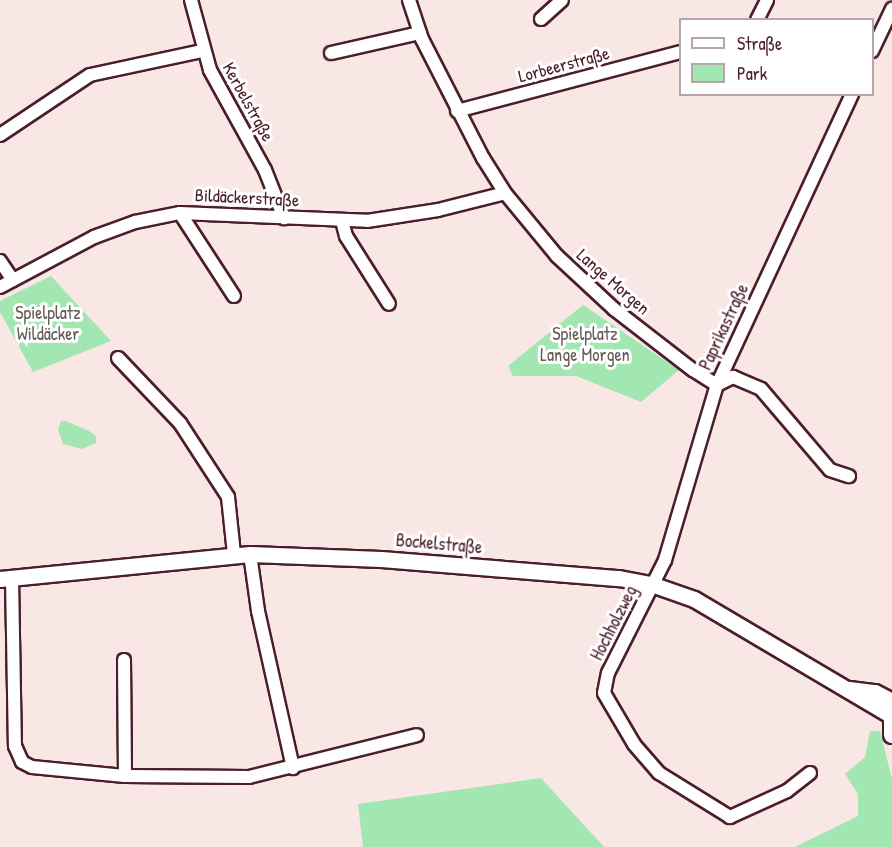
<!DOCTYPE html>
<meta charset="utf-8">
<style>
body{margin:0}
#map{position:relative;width:892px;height:847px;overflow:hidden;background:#f9e7e5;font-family:"Patrick Hand",sans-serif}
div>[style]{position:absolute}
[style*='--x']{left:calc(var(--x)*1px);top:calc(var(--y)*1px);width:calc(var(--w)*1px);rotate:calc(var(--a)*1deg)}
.green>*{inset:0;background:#a2e6b2}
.roads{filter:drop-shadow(2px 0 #4a1f2b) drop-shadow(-2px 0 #4a1f2b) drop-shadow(0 2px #4a1f2b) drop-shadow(0 -2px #4a1f2b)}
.minor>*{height:12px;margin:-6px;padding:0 6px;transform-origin:6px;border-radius:6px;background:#fff}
.tertiary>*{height:15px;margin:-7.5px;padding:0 7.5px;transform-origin:7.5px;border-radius:7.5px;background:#fff}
.secondary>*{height:16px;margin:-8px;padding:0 8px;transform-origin:8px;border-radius:8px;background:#fff}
span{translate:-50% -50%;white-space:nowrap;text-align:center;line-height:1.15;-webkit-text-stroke:6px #fff;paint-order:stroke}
.street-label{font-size:18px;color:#4a1f2b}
.park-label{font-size:18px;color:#645b54}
.legend{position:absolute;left:679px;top:18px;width:195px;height:78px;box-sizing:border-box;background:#fff;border:2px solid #b7a5aa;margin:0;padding:8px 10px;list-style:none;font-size:18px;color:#4a1f2b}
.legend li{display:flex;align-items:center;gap:12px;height:30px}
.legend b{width:30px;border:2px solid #b7a5aa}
</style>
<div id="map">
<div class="green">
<i style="clip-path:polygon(51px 276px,111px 341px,33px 372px,0 312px,0 301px)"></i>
<i style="clip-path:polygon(583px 305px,679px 370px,641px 402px,576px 376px,513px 376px,508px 366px)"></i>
<i style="clip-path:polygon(66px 421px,89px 431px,96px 436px,96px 443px,82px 449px,63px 444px,58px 429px,61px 421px)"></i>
<i style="clip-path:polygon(870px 731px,880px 731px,892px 779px,892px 847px,795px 847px,858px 816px,858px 794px,845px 774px,865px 757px)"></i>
<i style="clip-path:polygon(541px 778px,604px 847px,363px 847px,358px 804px)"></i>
</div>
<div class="roads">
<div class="minor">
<i style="--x:191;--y:0;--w:73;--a:74.8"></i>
<i style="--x:210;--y:70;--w:114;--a:61.2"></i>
<i style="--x:265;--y:170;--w:52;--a:68.4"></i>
<i style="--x:409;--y:0;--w:41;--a:71.6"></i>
<i style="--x:422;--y:39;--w:134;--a:62.9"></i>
<i style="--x:483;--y:158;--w:41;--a:57.8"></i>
<i style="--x:505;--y:193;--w:82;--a:50.5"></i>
<i style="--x:557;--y:256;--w:78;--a:42.9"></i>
<i style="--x:614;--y:309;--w:100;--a:37.7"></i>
<i style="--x:693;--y:370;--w:28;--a:32"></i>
<i style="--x:717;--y:385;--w:18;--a:-27"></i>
<i style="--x:733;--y:377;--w:30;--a:23"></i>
<i style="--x:761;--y:389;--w:106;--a:49.6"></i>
<i style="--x:830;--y:470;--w:20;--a:18"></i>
<i style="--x:541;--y:19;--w:28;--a:-42"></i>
<i style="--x:757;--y:20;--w:22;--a:-63"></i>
<i style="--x:872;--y:51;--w:47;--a:-64.5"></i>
<i style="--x:331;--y:53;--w:91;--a:-12.7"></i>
<i style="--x:457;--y:111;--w:231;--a:-14.8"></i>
<i style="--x:0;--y:135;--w:108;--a:-33.7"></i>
<i style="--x:90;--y:75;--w:115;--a:-12.1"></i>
<i style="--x:180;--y:213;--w:99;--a:57"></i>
<i style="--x:342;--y:221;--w:16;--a:75"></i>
<i style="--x:346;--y:236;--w:80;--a:57.7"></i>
<i style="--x:0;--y:261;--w:23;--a:56"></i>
<i style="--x:0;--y:287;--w:106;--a:-28"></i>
<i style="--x:94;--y:237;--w:44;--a:-20.1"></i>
<i style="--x:135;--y:222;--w:46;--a:-11.3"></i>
<i style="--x:180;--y:213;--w:187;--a:2.4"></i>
<i style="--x:367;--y:221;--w:72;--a:-8.8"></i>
<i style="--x:438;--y:210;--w:69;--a:-14.2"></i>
<i style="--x:118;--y:358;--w:90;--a:46.4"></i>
<i style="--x:180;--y:423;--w:88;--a:57"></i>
<i style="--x:228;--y:497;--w:57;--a:84"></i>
<i style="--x:250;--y:554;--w:58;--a:82"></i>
<i style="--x:258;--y:611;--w:161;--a:77.4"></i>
<i style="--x:12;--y:578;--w:168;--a:89"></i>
<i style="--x:15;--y:746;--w:17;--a:66"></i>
<i style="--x:22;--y:762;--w:11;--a:27"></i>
<i style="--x:32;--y:767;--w:93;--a:5.5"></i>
<i style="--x:125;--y:776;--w:124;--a:0.5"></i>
<i style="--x:249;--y:777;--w:173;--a:-14"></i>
<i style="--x:124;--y:660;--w:116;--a:89.5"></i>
<i style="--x:810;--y:773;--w:29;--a:142"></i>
<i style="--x:787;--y:791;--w:63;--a:155.5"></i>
<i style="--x:730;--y:817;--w:84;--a:-148.2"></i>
<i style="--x:659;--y:773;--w:38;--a:-131"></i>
<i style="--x:634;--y:744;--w:59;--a:-120.5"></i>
<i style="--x:604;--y:693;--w:20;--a:-79"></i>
<i style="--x:608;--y:673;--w:127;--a:-63.2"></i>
<i style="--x:665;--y:560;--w:183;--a:-73.5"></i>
<i style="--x:717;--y:385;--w:321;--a:-65.1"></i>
</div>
<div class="tertiary">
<i style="--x:0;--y:579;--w:251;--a:-5.7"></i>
<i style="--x:250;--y:554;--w:131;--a:2.2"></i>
<i style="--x:381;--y:559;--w:239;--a:4.6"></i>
<i style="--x:619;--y:578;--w:36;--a:11"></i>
<i style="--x:654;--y:585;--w:42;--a:19.3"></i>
<i style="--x:694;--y:599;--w:230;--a:30.6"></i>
<i style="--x:849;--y:689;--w:26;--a:7"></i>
<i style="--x:875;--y:692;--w:19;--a:28"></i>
</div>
<div class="secondary">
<i style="--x:892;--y:715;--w:20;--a:90"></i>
</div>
</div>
<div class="street-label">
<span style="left:564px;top:65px;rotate:-15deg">Lorbeerstraße</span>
<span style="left:248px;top:102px;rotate:61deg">Kerbelstraße</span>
<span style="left:247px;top:198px;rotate:3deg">Bildäckerstraße</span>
<span style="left:613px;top:282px;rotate:41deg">Lange Morgen</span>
<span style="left:724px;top:327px;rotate:-65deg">Paprikastraße</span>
<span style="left:439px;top:544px;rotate:5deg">Bockelstraße</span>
<span style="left:614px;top:623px;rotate:-63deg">Hochholzweg</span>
</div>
<div class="park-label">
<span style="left:48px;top:324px">Spielplatz<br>Wildäcker</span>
<span style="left:585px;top:345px">Spielplatz<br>Lange Morgen</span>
</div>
<ul class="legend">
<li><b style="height:8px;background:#fff"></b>Straße</li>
<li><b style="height:16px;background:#a2e6b2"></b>Park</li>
</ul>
</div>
